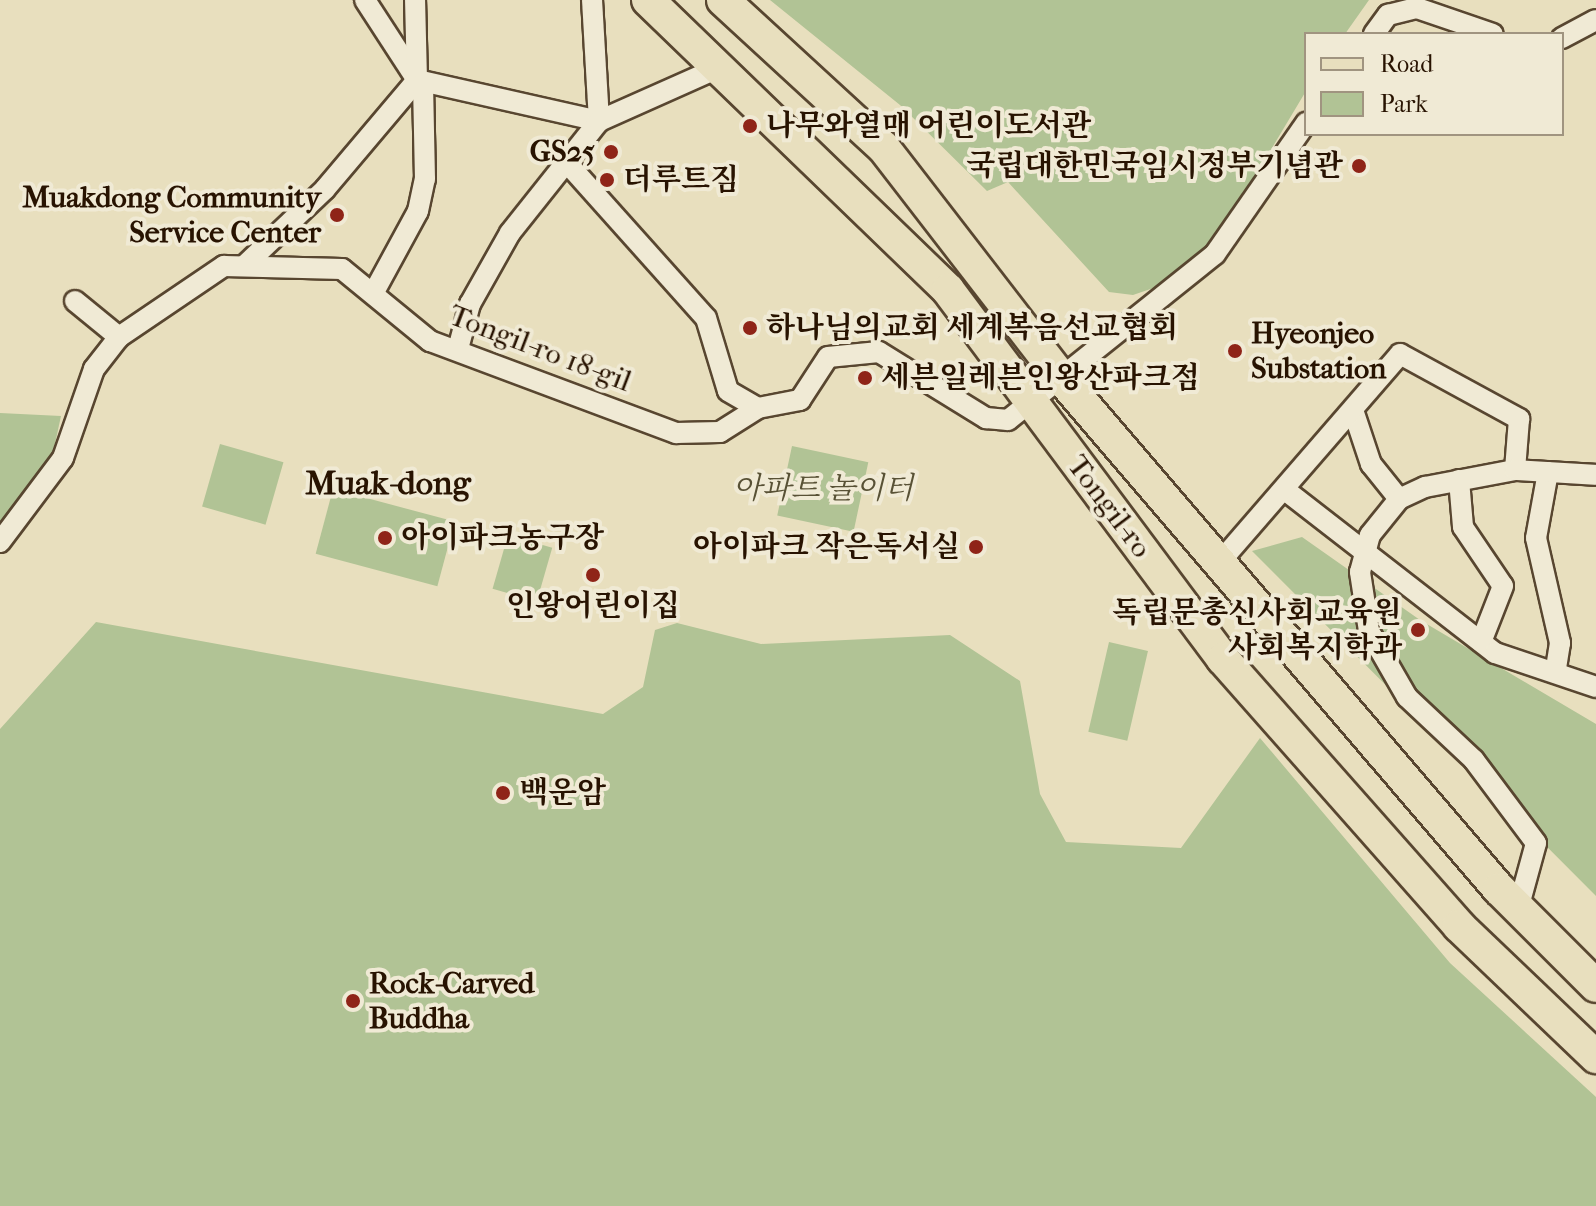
<!DOCTYPE html>
<meta charset="utf-8">
<style>
body{margin:0}
#map{position:relative;width:1596px;height:1206px;overflow:hidden;background:#e8dfbe;font-family:"IM FELL French Canon","Noto Serif KR",serif}
div>[style]{position:absolute}
[style*='--x']{left:calc(var(--x)*1px);top:calc(var(--y)*1px);width:calc(var(--w)*1px);rotate:calc(var(--a)*1deg)}
.green>*{inset:0;background:#b1c395;transform-origin:0 0}
.roads{filter:drop-shadow(2px 0 #584630) drop-shadow(-2px 0 #584630) drop-shadow(0 2px #584630) drop-shadow(0 -2px #584630)}
.street>*{height:20px;margin:-10px;padding:0 10px;transform-origin:10px;border-radius:10px;background:#f0ead5}
.primary>*{height:32px;margin:-16px;padding:0 16px;transform-origin:16px;border-radius:16px;background:#e8dfbe}
.dots>*{width:22px;height:22px;translate:-50% -50%;box-sizing:border-box;border:4px solid #f0ead5;border-radius:50%}
span{translate:-50% -50%;white-space:nowrap;text-align:center;line-height:1.15;-webkit-text-stroke:8px #f0ead5;paint-order:stroke}
.poi-label{font-size:30px;color:#281301;font-weight:700}
.left{translate:0 -50%;text-align:left}
.right{translate:-100% -50%;text-align:right}
.street-label{font-size:30px;color:#281301}
.park-label{font-size:30px;color:#585135;font-style:italic}
.quarter-label{font-size:34px;color:#281301;font-weight:700}
.legend{position:absolute;left:1304px;top:32px;width:260px;height:104px;box-sizing:border-box;background:#f0ead5;border:2px solid #a09480;margin:0;padding:10px 14px;list-style:none;font-size:24px;color:#281301}
.legend li{display:flex;align-items:center;gap:16px;height:40px}
.legend b{width:40px;border:2px solid #a09480}
</style>
<div id="map">
<div class="green">
<i style="clip-path:polygon(770px 0,1369px 0,1345px 34px,1306px 34px,1306px 91px,1221px 233px,1168px 283px,1133px 295px,1109px 292px,1008px 182px,987px 191px,900px 105px)"></i>
<i style="clip-path:polygon(0 413px,61px 416px,53px 453px,0 528px)"></i>
<i style="left:220px;top:444px;width:66px;height:65px;rotate:16deg"></i>
<i style="left:792px;top:446px;width:78px;height:71px;rotate:12deg"></i>
<i style="left:333px;top:489px;width:126px;height:67px;rotate:15deg"></i>
<i style="left:508px;top:535px;width:46px;height:56px;rotate:16deg"></i>
<i style="clip-path:polygon(1302px 537px,1420px 620px,1596px 724px,1596px 896px,1252px 551px)"></i>
<i style="clip-path:polygon(96px 622px,603px 714px,643px 687px,655px 630px,677px 623px,761px 644px,950px 635px,1020px 681px,1040px 794px,1066px 842px,1181px 848px,1260px 738px,1450px 963px,1596px 1097px,1596px 1206px,0 1206px,0 729px)"></i>
<i style="left:1109px;top:642px;width:40px;height:92px;rotate:13deg"></i>
</div>
<div class="roads">
<div class="street">
<i style="--x:365;--y:0;--w:95;--a:57"></i>
<i style="--x:1374;--y:34;--w:24;--a:-54"></i>
<i style="--x:1388;--y:15;--w:30;--a:-14"></i>
<i style="--x:1417;--y:8;--w:80;--a:18.9"></i>
<i style="--x:1562;--y:38;--w:38;--a:-28"></i>
<i style="--x:417;--y:80;--w:187;--a:12.7"></i>
<i style="--x:599;--y:121;--w:121;--a:-93.3"></i>
<i style="--x:569;--y:165;--w:205;--a:48.2"></i>
<i style="--x:706;--y:318;--w:76;--a:73.2"></i>
<i style="--x:728;--y:391;--w:34;--a:30"></i>
<i style="--x:245;--y:265;--w:110;--a:-43.5"></i>
<i style="--x:325;--y:189;--w:143;--a:-49.8"></i>
<i style="--x:417;--y:80;--w:80;--a:-91.4"></i>
<i style="--x:374;--y:292;--w:92;--a:-61.5"></i>
<i style="--x:418;--y:211;--w:33;--a:-78"></i>
<i style="--x:425;--y:179;--w:96;--a:-91.2"></i>
<i style="--x:75;--y:301;--w:57;--a:39.3"></i>
<i style="--x:458;--y:349;--w:47;--a:-75.1"></i>
<i style="--x:470;--y:304;--w:81;--a:-60.6"></i>
<i style="--x:510;--y:233;--w:143;--a:-51.5"></i>
<i style="--x:599;--y:121;--w:130;--a:-24"></i>
<i style="--x:1353;--y:410;--w:57;--a:71.6"></i>
<i style="--x:1371;--y:464;--w:45;--a:51.3"></i>
<i style="--x:1548;--y:472;--w:67;--a:100.3"></i>
<i style="--x:1536;--y:538;--w:108;--a:77.1"></i>
<i style="--x:1560;--y:643;--w:30;--a:99"></i>
<i style="--x:1459;--y:480;--w:47;--a:85.1"></i>
<i style="--x:1463;--y:527;--w:71;--a:55.9"></i>
<i style="--x:1503;--y:586;--w:60;--a:111.4"></i>
<i style="--x:1285;--y:490;--w:266;--a:37.8"></i>
<i style="--x:1495;--y:653;--w:107;--a:18.6"></i>
<i style="--x:0;--y:542;--w:105;--a:-53.1"></i>
<i style="--x:63;--y:458;--w:94;--a:-70.8"></i>
<i style="--x:94;--y:369;--w:41;--a:-52"></i>
<i style="--x:119;--y:337;--w:127;--a:-34.1"></i>
<i style="--x:224;--y:266;--w:118;--a:1.5"></i>
<i style="--x:342;--y:269;--w:114;--a:39.3"></i>
<i style="--x:430;--y:341;--w:263;--a:20.5"></i>
<i style="--x:676;--y:433;--w:44;--a:-1.3"></i>
<i style="--x:720;--y:432;--w:45;--a:-32.3"></i>
<i style="--x:758;--y:408;--w:43;--a:-10.8"></i>
<i style="--x:800;--y:400;--w:51;--a:-56.9"></i>
<i style="--x:828;--y:357;--w:51;--a:-5.6"></i>
<i style="--x:879;--y:352;--w:126;--a:31.7"></i>
<i style="--x:986;--y:418;--w:22;--a:5"></i>
<i style="--x:1008;--y:420;--w:265;--a:-38.7"></i>
<i style="--x:1215;--y:254;--w:160;--a:-55.2"></i>
<i style="--x:1220;--y:562;--w:275;--a:-49.1"></i>
<i style="--x:1400;--y:354;--w:136;--a:28.6"></i>
<i style="--x:1519;--y:419;--w:51;--a:94.5"></i>
<i style="--x:1518;--y:909;--w:68;--a:-74.7"></i>
<i style="--x:1536;--y:843;--w:104;--a:-126.8"></i>
<i style="--x:1474;--y:760;--w:92;--a:-136.8"></i>
<i style="--x:1407;--y:697;--w:76;--a:-119.9"></i>
<i style="--x:1369;--y:631;--w:60;--a:-98.7"></i>
<i style="--x:1360;--y:572;--w:38;--a:-75"></i>
<i style="--x:1370;--y:535;--w:46;--a:-51.1"></i>
<i style="--x:1399;--y:499;--w:29;--a:-25"></i>
<i style="--x:1425;--y:487;--w:92;--a:-10.7"></i>
<i style="--x:1515;--y:470;--w:81;--a:3.5"></i>
</div>
<div class="primary">
<i style="--x:648;--y:0;--w:417;--a:44"></i>
<i style="--x:948;--y:290;--w:460;--a:53.3"></i>
<i style="--x:1223;--y:659;--w:356;--a:48.5"></i>
<i style="--x:1459;--y:926;--w:190;--a:43.7"></i>
<i style="--x:723;--y:0;--w:217;--a:42.6"></i>
<i style="--x:883;--y:147;--w:293;--a:52.3"></i>
<i style="--x:1062;--y:379;--w:672;--a:49.41"></i>
<i style="--x:1499;--y:889;--w:137;--a:45"></i>
</div>
</div>
<div class="dots">
<i style="left:750px;top:126px;background:#8f2418"></i>
<i style="left:611px;top:152px;background:#8f2418"></i>
<i style="left:1359px;top:166px;background:#8f2418"></i>
<i style="left:607px;top:180px;background:#8f2418"></i>
<i style="left:337px;top:215px;background:#8f2418"></i>
<i style="left:750px;top:328px;background:#8f2418"></i>
<i style="left:1235px;top:351px;background:#8f2418"></i>
<i style="left:865px;top:378px;background:#8f2418"></i>
<i style="left:385px;top:538px;background:#8f2418"></i>
<i style="left:976px;top:547px;background:#8f2418"></i>
<i style="left:593px;top:575px;background:#8f2418"></i>
<i style="left:1418px;top:630px;background:#8f2418"></i>
<i style="left:503px;top:793px;background:#8f2418"></i>
<i style="left:353px;top:1001px;background:#8f2418"></i>
</div>
<div class="poi-label">
<span class="left" style="left:766px;top:126px">나무와열매 어린이도서관</span>
<span class="right" style="left:595px;top:152px">GS25</span>
<span class="right" style="left:1343px;top:166px">국립대한민국임시정부기념관</span>
<span class="left" style="left:623px;top:180px">더루트짐</span>
<span class="right" style="left:321px;top:215px">Muakdong Community<br>Service Center</span>
<span class="left" style="left:766px;top:328px">하나님의교회 세계복음선교협회</span>
<span class="left" style="left:1251px;top:351px">Hyeonjeo<br>Substation</span>
<span class="left" style="left:881px;top:378px">세븐일레븐인왕산파크점</span>
<span class="left" style="left:401px;top:538px">아이파크농구장</span>
<span class="right" style="left:960px;top:547px">아이파크 작은독서실</span>
<span style="left:593px;top:606px">인왕어린이집</span>
<span class="right" style="left:1402px;top:630px">독립문총신사회교육원<br>사회복지학과</span>
<span class="left" style="left:519px;top:793px">백운암</span>
<span class="left" style="left:369px;top:1001px">Rock-Carved<br>Buddha</span>
</div>
<div class="street-label">
<span style="left:540px;top:349px;rotate:21deg">Tongil-ro 18-gil</span>
<span style="left:1109px;top:507px;rotate:53deg">Tongil-ro</span>
</div>
<div class="park-label">
<span style="left:823px;top:489px">아파트 놀이터</span>
</div>
<div class="quarter-label">
<span style="left:388px;top:484px">Muak-dong</span>
</div>
<ul class="legend">
<li><b style="height:10px;background:#e8dfbe"></b>Road</li>
<li><b style="height:22px;background:#b1c395"></b>Park</li>
</ul>
</div>
